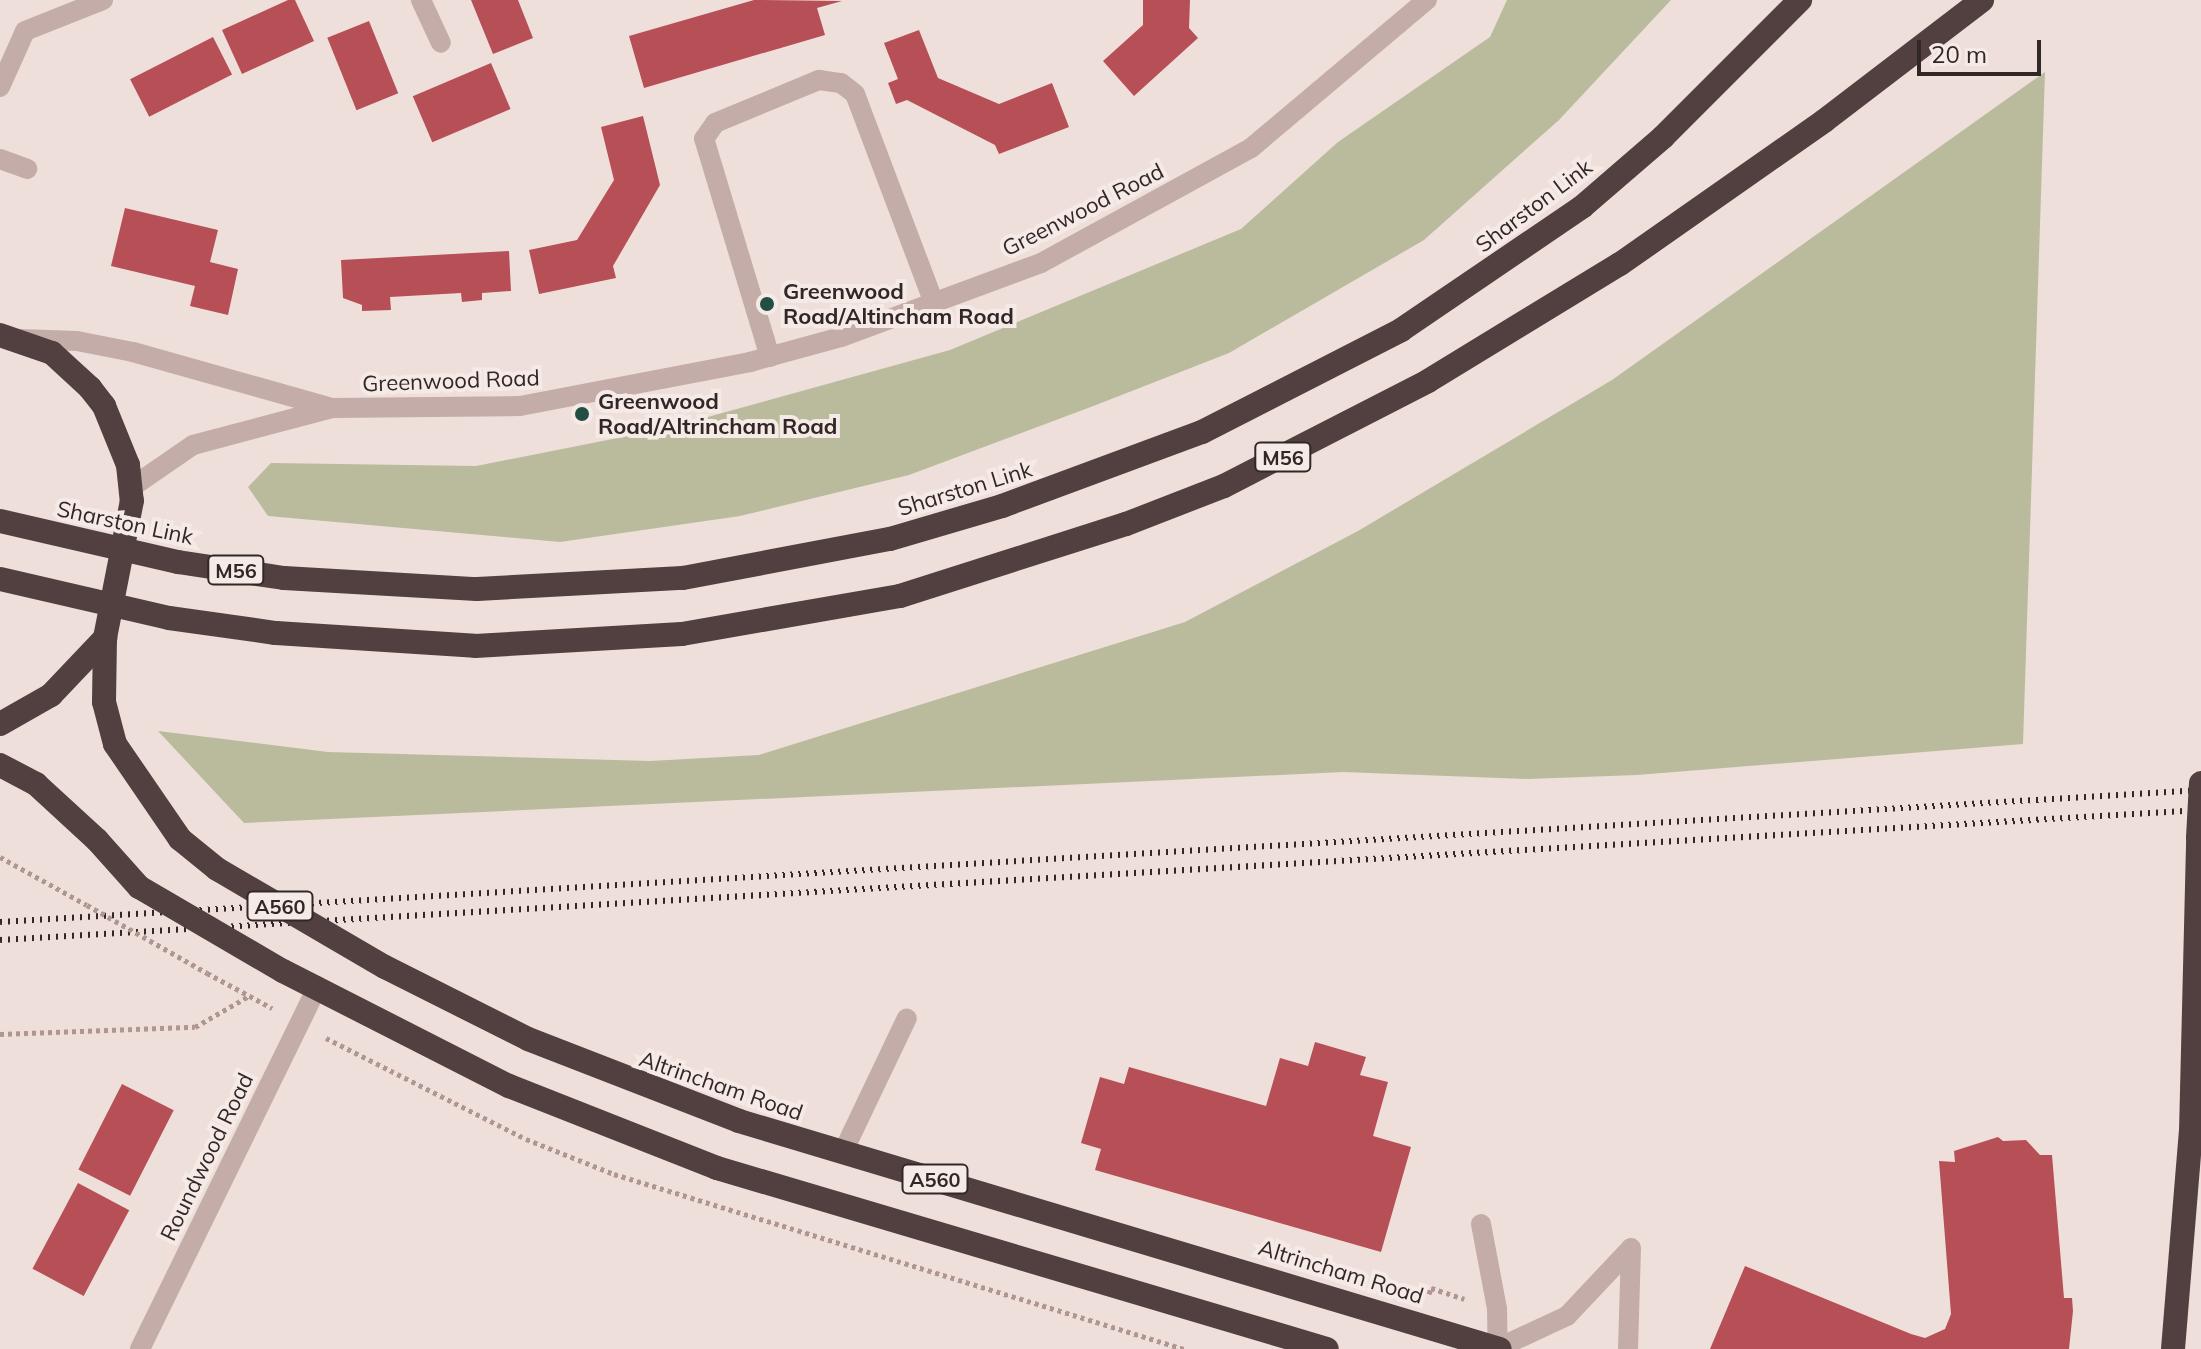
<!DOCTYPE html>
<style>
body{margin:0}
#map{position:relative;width:2201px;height:1349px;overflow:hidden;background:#eedfda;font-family:Mulish,sans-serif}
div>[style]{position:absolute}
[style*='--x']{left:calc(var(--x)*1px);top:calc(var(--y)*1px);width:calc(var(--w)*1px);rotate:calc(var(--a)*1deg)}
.green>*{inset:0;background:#babb9c}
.building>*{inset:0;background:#b74f56;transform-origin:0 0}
.path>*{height:5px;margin-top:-2.5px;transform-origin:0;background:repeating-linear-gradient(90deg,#b09692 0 4px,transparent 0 8px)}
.minor>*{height:20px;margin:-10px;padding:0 10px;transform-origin:10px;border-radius:10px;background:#c4aca8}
.highway>*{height:24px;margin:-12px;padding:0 12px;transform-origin:12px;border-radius:12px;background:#523f3f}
.rail>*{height:6px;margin-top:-3px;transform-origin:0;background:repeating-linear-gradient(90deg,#322727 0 2px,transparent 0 8px)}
.path-bridge>*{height:5px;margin-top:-2.5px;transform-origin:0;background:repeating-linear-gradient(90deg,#b09692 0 4px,transparent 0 8px)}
.highway-bridge>*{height:24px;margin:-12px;padding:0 12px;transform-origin:12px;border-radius:12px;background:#523f3f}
.dots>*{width:22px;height:22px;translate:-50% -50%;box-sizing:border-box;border:4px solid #f6eae6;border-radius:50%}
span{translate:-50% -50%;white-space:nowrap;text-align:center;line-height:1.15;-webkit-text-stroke:8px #f6eae6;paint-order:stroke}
.shield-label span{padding:2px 6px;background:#f6eae6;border:2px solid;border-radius:6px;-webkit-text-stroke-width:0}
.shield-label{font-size:20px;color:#322727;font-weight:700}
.street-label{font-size:22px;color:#322727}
.poi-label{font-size:22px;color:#322727;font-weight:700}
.left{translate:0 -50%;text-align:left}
.scale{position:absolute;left:1917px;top:40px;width:124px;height:36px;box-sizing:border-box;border:4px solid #322727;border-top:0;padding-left:10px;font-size:24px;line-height:28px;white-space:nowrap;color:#322727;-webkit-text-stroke:6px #f6eae6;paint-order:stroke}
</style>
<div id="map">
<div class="green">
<i style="clip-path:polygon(1507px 0,1671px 0,1559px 120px,1424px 240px,1229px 353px,1096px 405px,909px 475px,740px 516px,560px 542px,268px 516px,248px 487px,271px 463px,476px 466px,668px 428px,950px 350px,1241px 229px,1338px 142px,1490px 37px)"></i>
<i style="clip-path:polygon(2045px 72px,2023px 744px,1637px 775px,1528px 779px,1343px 772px,244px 823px,158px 731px,328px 752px,650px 761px,759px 755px,1185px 622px,1358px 531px,1612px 380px)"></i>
</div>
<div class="building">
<i style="clip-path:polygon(288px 0,295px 0,314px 41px,242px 74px,222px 30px)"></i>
<i style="clip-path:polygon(471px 0,518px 0,533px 38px,493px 54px)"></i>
<i style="clip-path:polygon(754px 0,842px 1px,817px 8px,825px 35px,644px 88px,629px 36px)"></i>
<i style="clip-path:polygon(1143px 0,1190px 0,1189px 28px,1198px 38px,1134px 96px,1103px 61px,1143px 25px)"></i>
<i style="left:369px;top:21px;width:78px;height:45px;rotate:68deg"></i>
<i style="clip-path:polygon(919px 30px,938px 78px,999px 104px,1052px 83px,1069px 127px,999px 154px,995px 145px,907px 100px,896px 104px,888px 83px,898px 79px,884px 43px)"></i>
<i style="left:213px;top:37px;width:42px;height:93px;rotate:63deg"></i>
<i style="left:491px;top:63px;width:50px;height:85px;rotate:67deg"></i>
<i style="clip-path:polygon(643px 116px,660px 185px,613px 266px,616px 278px,539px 294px,529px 250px,577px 240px,614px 180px,601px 127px)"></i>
<i style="clip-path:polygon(125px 208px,218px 230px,210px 262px,238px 269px,228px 315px,190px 306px,195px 286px,111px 266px)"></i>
<i style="clip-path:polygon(509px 251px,511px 291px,482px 293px,482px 300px,462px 302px,461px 293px,390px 297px,391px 310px,362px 311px,362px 305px,343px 298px,341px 260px)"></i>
<i style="clip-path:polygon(1315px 1042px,1366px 1057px,1360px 1075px,1388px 1082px,1373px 1136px,1411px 1147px,1381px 1252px,1095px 1170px,1101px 1149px,1081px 1143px,1100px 1077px,1124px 1084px,1129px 1067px,1266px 1106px,1280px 1058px,1308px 1066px)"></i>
<i style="left:122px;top:1084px;width:58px;height:96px;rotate:27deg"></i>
<i style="clip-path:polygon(1998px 1137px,2003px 1141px,2026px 1140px,2040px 1155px,2052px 1155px,2064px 1298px,2072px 1298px,2073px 1311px,2069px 1349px,1710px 1349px,1745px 1266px,1911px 1334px,1925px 1338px,1945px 1329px,1951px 1314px,1939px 1161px,1955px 1162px,1954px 1151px)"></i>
<i style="left:78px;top:1183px;width:58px;height:97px;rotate:28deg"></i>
</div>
<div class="path">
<i style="--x:0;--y:857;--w:99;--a:28.9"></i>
<i style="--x:207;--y:973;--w:74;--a:28.3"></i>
<i style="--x:0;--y:1034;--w:195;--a:-2.1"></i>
<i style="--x:195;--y:1027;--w:62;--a:-29.9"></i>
<i style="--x:326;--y:1038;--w:224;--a:26.8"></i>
<i style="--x:526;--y:1139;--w:95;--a:21.7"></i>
<i style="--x:614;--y:1174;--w:596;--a:17.07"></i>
<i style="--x:1429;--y:1294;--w:6;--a:-72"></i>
<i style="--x:1431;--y:1288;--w:35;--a:18"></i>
</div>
<div class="minor">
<i style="--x:421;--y:0;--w:47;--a:65.1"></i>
<i style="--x:0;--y:87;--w:61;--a:-65.9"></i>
<i style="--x:25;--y:31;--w:84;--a:-21.7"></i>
<i style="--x:0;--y:159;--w:29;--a:20"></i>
<i style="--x:20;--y:339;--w:57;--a:2"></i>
<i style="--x:77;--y:341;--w:57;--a:11.1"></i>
<i style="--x:133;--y:352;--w:207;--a:15.7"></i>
<i style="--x:332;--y:408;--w:188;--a:-0.6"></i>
<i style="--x:520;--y:406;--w:234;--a:-10.8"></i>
<i style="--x:750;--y:362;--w:94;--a:-15.4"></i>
<i style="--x:841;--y:337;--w:213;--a:-20.3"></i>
<i style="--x:1041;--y:263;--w:239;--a:-28.7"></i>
<i style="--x:1251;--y:148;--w:230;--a:-40.1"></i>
<i style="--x:770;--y:357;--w:228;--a:-106.8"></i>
<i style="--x:704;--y:139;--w:19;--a:-55"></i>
<i style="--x:715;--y:123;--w:113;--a:-22.5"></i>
<i style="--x:819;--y:80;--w:22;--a:8"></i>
<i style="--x:841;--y:83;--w:18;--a:38"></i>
<i style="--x:855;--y:94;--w:223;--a:69.3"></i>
<i style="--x:132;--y:487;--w:74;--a:-34.5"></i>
<i style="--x:193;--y:445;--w:144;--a:-14.9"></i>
<i style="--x:843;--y:1152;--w:148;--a:-64.5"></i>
<i style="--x:1481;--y:1224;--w:86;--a:79.3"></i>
<i style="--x:1497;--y:1309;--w:39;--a:89"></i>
<i style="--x:1498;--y:1348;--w:76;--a:-24.9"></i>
<i style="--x:1567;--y:1316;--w:93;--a:-46.7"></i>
<i style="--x:1631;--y:1248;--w:101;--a:91.7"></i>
<i style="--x:140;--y:1349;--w:404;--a:-63.9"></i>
</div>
<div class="highway">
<i style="--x:0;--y:335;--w:55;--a:19.1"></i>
<i style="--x:52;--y:353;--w:52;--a:42.6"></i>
<i style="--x:90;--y:388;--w:23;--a:52"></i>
<i style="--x:104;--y:406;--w:64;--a:67.9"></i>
<i style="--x:128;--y:465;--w:36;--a:84"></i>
<i style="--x:0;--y:521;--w:183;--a:13"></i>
<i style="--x:178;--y:562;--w:107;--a:8.6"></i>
<i style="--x:284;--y:578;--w:193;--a:3.3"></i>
<i style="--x:477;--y:589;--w:206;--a:-3.1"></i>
<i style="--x:683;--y:578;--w:211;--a:-10.7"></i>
<i style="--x:890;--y:539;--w:117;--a:-16.4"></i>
<i style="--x:1002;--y:506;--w:213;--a:-20.3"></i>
<i style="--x:1202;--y:432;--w:224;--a:-27.1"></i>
<i style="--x:1401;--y:330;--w:219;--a:-34.2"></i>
<i style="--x:1582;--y:207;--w:107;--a:-40.8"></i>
<i style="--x:1663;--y:137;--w:194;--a:-45"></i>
<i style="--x:0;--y:579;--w:173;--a:13"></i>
<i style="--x:169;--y:618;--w:108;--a:8"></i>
<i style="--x:276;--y:633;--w:199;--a:3.7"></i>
<i style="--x:475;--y:646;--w:207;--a:-3.3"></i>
<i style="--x:682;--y:634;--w:221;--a:-9.9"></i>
<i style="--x:900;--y:596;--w:237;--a:-17.7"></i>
<i style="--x:1126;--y:524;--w:105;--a:-21.2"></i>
<i style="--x:1224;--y:486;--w:229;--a:-27.2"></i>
<i style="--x:1428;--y:381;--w:225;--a:-31.4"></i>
<i style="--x:1620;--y:264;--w:249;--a:-35"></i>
<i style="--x:1824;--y:121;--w:199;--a:-37.4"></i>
<i style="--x:105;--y:638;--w:64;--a:90.9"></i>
<i style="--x:104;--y:702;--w:43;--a:75.3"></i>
<i style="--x:115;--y:744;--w:115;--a:55.6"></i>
<i style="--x:0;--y:724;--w:59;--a:-29.6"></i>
<i style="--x:51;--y:695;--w:79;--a:-46.5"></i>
<i style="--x:0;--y:765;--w:41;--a:27.8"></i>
<i style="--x:36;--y:784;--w:83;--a:42.6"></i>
<i style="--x:385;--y:967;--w:160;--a:26.7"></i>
<i style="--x:528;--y:1039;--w:226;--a:21.2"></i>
<i style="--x:739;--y:1121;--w:794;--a:16.68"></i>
<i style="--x:283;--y:971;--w:254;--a:27"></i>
<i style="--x:509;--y:1086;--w:224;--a:21.5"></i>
<i style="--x:717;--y:1168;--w:636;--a:16.53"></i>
<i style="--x:2173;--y:1349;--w:218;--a:-85.3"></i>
<i style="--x:2191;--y:1132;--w:294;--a:-88.6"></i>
</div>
<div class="rail">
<i style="--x:0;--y:922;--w:2205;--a:-3.43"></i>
<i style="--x:0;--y:940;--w:2205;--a:-3.38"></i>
</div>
<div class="path-bridge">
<i style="--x:87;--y:905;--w:138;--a:29.5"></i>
</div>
<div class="highway-bridge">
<i style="--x:105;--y:638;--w:140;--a:-78.9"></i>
<i style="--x:2198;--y:838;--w:55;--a:-86.9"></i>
<i style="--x:180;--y:839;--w:48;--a:39"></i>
<i style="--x:217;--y:869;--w:194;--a:30.3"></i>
<i style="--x:97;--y:840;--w:63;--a:48.2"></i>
<i style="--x:139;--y:887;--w:167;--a:30.3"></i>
</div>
<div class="dots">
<i style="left:767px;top:304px;background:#224e44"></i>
<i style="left:582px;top:414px;background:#224e44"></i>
</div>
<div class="shield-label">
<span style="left:1283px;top:457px">M56</span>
<span style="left:236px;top:570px">M56</span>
<span style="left:280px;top:906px">A560</span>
<span style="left:935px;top:1179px">A560</span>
</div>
<div class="street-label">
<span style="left:1534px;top:206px;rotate:-37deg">Sharston Link</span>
<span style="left:1083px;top:210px;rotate:-27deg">Greenwood Road</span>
<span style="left:451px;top:381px;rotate:-2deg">Greenwood Road</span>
<span style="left:965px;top:489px;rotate:-17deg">Sharston Link</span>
<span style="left:125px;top:523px;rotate:12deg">Sharston Link</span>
<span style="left:721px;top:1086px;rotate:19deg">Altrincham Road</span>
<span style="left:207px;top:1157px;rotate:-64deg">Roundwood Road</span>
<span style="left:1341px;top:1272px;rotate:17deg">Altrincham Road</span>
</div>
<div class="poi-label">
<span class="left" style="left:783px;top:304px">Greenwood<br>Road/Altincham Road</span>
<span class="left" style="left:598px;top:414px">Greenwood<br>Road/Altrincham Road</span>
</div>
<div class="scale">20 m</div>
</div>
